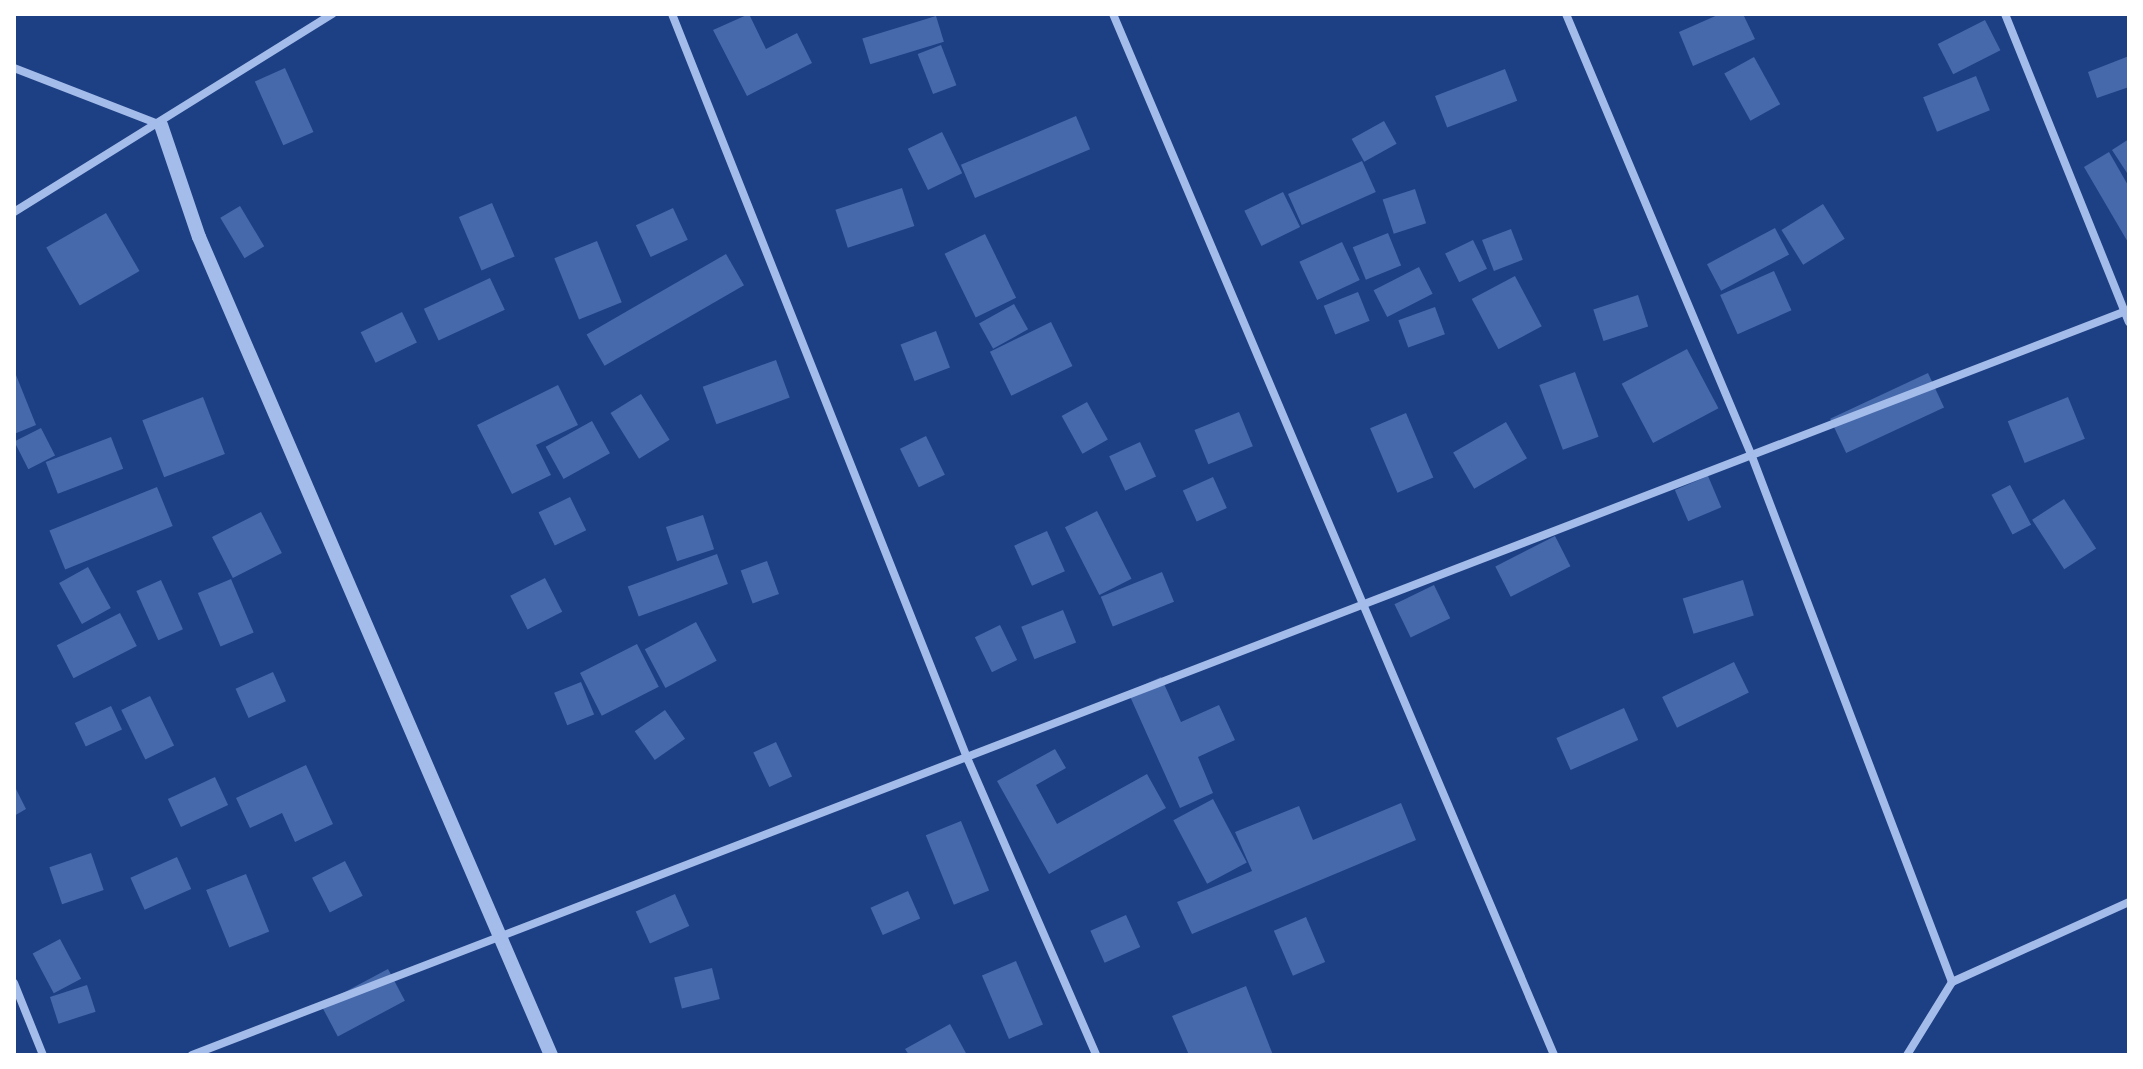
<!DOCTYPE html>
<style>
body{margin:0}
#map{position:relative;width:2143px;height:1069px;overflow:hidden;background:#1d3f84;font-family:"Open Sans",sans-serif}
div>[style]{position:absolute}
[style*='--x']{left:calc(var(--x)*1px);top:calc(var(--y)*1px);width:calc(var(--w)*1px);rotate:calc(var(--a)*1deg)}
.building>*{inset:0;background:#4669ac;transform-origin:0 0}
.minor>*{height:8px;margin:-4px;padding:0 4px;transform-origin:4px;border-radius:4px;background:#a4bcea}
.tertiary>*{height:14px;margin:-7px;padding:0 7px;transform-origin:7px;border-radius:7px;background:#a4bcea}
span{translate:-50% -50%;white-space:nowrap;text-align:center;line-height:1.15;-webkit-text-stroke:6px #1d3f84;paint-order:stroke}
.frame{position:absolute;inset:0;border:16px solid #fff;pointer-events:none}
</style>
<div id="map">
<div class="building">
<i style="clip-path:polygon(749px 14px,766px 49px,797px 33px,812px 63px,747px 96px,713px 30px)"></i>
<i style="clip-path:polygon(1720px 14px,1743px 14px,1755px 39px,1693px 66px,1679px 32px)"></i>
<i style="left:936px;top:16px;width:27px;height:77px;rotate:73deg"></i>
<i style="left:1985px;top:20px;width:34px;height:53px;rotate:63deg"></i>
<i style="left:941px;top:45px;width:43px;height:25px;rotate:69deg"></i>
<i style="clip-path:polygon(2129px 56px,2129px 87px,2097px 98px,2088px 72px)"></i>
<i style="left:1754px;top:57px;width:54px;height:34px;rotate:61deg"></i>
<i style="left:285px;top:68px;width:70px;height:33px;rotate:66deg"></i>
<i style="left:1505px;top:69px;width:34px;height:75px;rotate:69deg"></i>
<i style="left:1976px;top:76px;width:37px;height:57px;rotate:68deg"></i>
<i style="left:1076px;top:116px;width:36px;height:125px;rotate:67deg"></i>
<i style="left:1384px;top:121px;width:26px;height:37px;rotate:61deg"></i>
<i style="left:942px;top:132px;width:46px;height:38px;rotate:64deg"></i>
<i style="clip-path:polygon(2129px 139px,2129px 176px,2112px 150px)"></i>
<i style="clip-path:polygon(2109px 152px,2129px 187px,2129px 244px,2084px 167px)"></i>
<i style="left:1362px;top:161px;width:34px;height:81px;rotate:66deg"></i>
<i style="left:902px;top:188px;width:40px;height:70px;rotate:72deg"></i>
<i style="left:1415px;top:189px;width:36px;height:34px;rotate:72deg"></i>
<i style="left:1283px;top:192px;width:39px;height:43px;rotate:64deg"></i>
<i style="left:492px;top:203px;width:58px;height:36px;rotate:67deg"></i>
<i style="left:1823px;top:204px;width:41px;height:49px;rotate:58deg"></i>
<i style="left:240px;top:206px;width:47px;height:23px;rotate:59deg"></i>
<i style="left:673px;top:208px;width:35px;height:41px;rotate:65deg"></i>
<i style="left:106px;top:213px;width:67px;height:69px;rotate:60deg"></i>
<i style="left:1775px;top:228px;width:30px;height:77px;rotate:62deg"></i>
<i style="left:1511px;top:229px;width:33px;height:31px;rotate:69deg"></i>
<i style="left:1388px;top:233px;width:35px;height:38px;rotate:68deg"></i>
<i style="left:985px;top:234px;width:71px;height:45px;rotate:64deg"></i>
<i style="left:1473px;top:240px;width:32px;height:31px;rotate:64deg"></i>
<i style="left:597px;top:241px;width:66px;height:46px;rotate:68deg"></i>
<i style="left:1342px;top:242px;width:42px;height:47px;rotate:65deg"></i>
<i style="left:726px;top:254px;width:36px;height:161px;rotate:60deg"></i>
<i style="left:1419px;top:267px;width:30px;height:51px;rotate:63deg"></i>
<i style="left:1774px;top:271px;width:43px;height:59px;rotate:66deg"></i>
<i style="left:1515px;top:276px;width:57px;height:49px;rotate:62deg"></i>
<i style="left:490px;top:278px;width:35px;height:73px;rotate:65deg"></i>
<i style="left:1358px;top:292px;width:31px;height:37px;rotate:68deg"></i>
<i style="left:1638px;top:295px;width:33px;height:47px;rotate:72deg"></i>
<i style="left:1014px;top:304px;width:29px;height:40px;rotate:61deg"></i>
<i style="left:1435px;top:307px;width:29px;height:39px;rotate:70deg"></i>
<i style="left:402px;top:312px;width:34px;height:46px;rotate:64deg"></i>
<i style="left:1051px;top:322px;width:49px;height:68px;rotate:64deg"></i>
<i style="left:936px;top:331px;width:39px;height:38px;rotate:69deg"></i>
<i style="left:1687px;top:349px;width:67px;height:74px;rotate:62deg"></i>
<i style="left:776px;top:360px;width:40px;height:78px;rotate:70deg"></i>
<i style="clip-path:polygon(14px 370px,36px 425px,14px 434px)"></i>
<i style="left:1575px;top:372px;width:69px;height:38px;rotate:70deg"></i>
<i style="left:1928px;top:373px;width:38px;height:108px;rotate:65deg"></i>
<i style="clip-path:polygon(558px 385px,578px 425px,536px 445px,551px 475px,512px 494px,477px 425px)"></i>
<i style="left:641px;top:394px;width:54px;height:36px;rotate:58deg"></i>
<i style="left:203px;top:397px;width:61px;height:65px;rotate:69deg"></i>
<i style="left:2068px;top:397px;width:45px;height:65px;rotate:68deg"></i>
<i style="left:1087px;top:402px;width:43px;height:29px;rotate:61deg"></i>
<i style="left:1239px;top:412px;width:37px;height:48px;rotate:68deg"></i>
<i style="left:1406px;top:413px;width:70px;height:39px;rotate:67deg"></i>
<i style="left:592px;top:421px;width:37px;height:53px;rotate:61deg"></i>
<i style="left:1506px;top:422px;width:42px;height:61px;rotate:60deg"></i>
<i style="left:41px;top:428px;width:31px;height:30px;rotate:63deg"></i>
<i style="left:926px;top:436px;width:43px;height:29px;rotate:64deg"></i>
<i style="left:111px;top:437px;width:34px;height:70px;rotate:69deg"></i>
<i style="left:1140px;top:442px;width:38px;height:34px;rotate:65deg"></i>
<i style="left:1708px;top:476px;width:34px;height:36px;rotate:67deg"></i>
<i style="left:1213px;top:477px;width:34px;height:33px;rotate:66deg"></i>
<i style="left:2010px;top:485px;width:45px;height:21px;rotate:62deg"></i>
<i style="left:157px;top:487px;width:42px;height:116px;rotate:68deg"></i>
<i style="left:570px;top:497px;width:37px;height:35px;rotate:64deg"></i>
<i style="left:2064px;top:499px;width:59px;height:38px;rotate:57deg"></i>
<i style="left:1097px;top:511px;width:76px;height:36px;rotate:63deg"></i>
<i style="left:261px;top:512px;width:46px;height:55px;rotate:63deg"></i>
<i style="left:703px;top:515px;width:36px;height:39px;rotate:72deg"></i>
<i style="left:1047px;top:531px;width:44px;height:36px;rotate:66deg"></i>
<i style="left:1555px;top:536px;width:34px;height:67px;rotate:63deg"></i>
<i style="left:717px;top:554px;width:32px;height:95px;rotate:70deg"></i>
<i style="left:767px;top:561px;width:35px;height:28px;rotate:70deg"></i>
<i style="left:88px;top:567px;width:47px;height:33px;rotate:61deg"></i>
<i style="left:1162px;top:572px;width:32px;height:66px;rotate:68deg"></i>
<i style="left:545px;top:578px;width:38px;height:39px;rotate:63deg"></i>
<i style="left:231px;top:579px;width:58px;height:36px;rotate:67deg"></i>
<i style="left:161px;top:580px;width:54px;height:27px;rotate:66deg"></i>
<i style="left:1743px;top:580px;width:37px;height:63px;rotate:73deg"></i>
<i style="left:1434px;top:585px;width:37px;height:44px;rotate:64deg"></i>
<i style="left:1063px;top:610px;width:35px;height:45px;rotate:68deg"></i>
<i style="left:120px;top:613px;width:37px;height:71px;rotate:63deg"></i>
<i style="left:696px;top:622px;width:44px;height:58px;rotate:62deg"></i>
<i style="left:1000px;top:625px;width:39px;height:28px;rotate:64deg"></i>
<i style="left:637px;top:644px;width:48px;height:64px;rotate:63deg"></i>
<i style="left:1734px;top:662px;width:34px;height:80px;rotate:64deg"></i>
<i style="left:273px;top:672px;width:32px;height:41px;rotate:66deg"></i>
<i style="clip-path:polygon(1161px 677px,1181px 722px,1219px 705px,1235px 740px,1198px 757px,1213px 793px,1180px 808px,1128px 692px)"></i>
<i style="left:581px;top:682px;width:35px;height:29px;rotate:68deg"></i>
<i style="left:150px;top:696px;width:55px;height:32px;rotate:64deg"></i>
<i style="left:111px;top:706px;width:26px;height:40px;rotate:65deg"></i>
<i style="left:1624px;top:708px;width:35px;height:74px;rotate:66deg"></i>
<i style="left:665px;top:710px;width:35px;height:37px;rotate:55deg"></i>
<i style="left:776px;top:742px;width:38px;height:25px;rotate:65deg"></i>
<i style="clip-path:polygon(1055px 749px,1066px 768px,1036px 785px,1057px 824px,1147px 774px,1166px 808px,1049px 874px,997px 781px)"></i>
<i style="clip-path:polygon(306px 765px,333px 824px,295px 842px,282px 813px,250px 828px,236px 798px)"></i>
<i style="left:215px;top:777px;width:31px;height:52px;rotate:65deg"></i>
<i style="clip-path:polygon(14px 785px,26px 809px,14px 816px)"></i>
<i style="left:1213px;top:799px;width:72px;height:45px;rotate:62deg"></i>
<i style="clip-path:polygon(1401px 803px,1416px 840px,1192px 934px,1177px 902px,1252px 871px,1235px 832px,1299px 806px,1313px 840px)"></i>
<i style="left:961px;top:821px;width:75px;height:38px;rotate:68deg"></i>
<i style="left:91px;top:853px;width:39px;height:44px;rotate:71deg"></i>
<i style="left:177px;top:857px;width:35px;height:51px;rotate:66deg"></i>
<i style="left:345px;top:861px;width:39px;height:37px;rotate:63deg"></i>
<i style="left:246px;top:874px;width:62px;height:43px;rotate:68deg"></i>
<i style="left:908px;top:891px;width:30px;height:41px;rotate:66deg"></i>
<i style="left:675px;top:894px;width:35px;height:43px;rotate:66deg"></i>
<i style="left:1126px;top:915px;width:35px;height:39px;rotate:66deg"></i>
<i style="left:1306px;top:917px;width:49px;height:35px;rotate:67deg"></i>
<i style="left:60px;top:939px;width:45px;height:31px;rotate:62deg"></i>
<i style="left:1016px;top:961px;width:69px;height:37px;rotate:67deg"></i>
<i style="left:712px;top:968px;width:32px;height:39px;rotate:76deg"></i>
<i style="left:388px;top:969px;width:36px;height:76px;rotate:62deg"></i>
<i style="left:87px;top:985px;width:28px;height:39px;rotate:72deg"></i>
<i style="clip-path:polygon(1246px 986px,1273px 1055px,1189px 1055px,1172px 1016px)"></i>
<i style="clip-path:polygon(950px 1024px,967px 1055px,909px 1055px,905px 1049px)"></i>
</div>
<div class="minor">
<i style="--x:672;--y:14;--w:803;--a:68.36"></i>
<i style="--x:968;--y:760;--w:322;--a:66.5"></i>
<i style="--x:1113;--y:14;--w:1131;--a:67.04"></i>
<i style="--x:1566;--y:14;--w:477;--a:67.2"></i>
<i style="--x:1751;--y:454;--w:565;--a:69.16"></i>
<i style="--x:2005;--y:14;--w:332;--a:68.1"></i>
<i style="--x:14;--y:68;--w:158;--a:21.2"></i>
<i style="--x:14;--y:212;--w:375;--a:-31.9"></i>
<i style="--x:14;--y:983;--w:78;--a:68.1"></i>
<i style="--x:192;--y:1055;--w:2075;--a:-21.04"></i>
<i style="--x:1907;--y:1055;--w:86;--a:-58.3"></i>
<i style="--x:1952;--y:982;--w:194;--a:-24.3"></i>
</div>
<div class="tertiary">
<i style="--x:161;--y:125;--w:118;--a:71.3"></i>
<i style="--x:199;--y:237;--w:891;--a:66.72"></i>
</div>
<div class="frame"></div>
</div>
